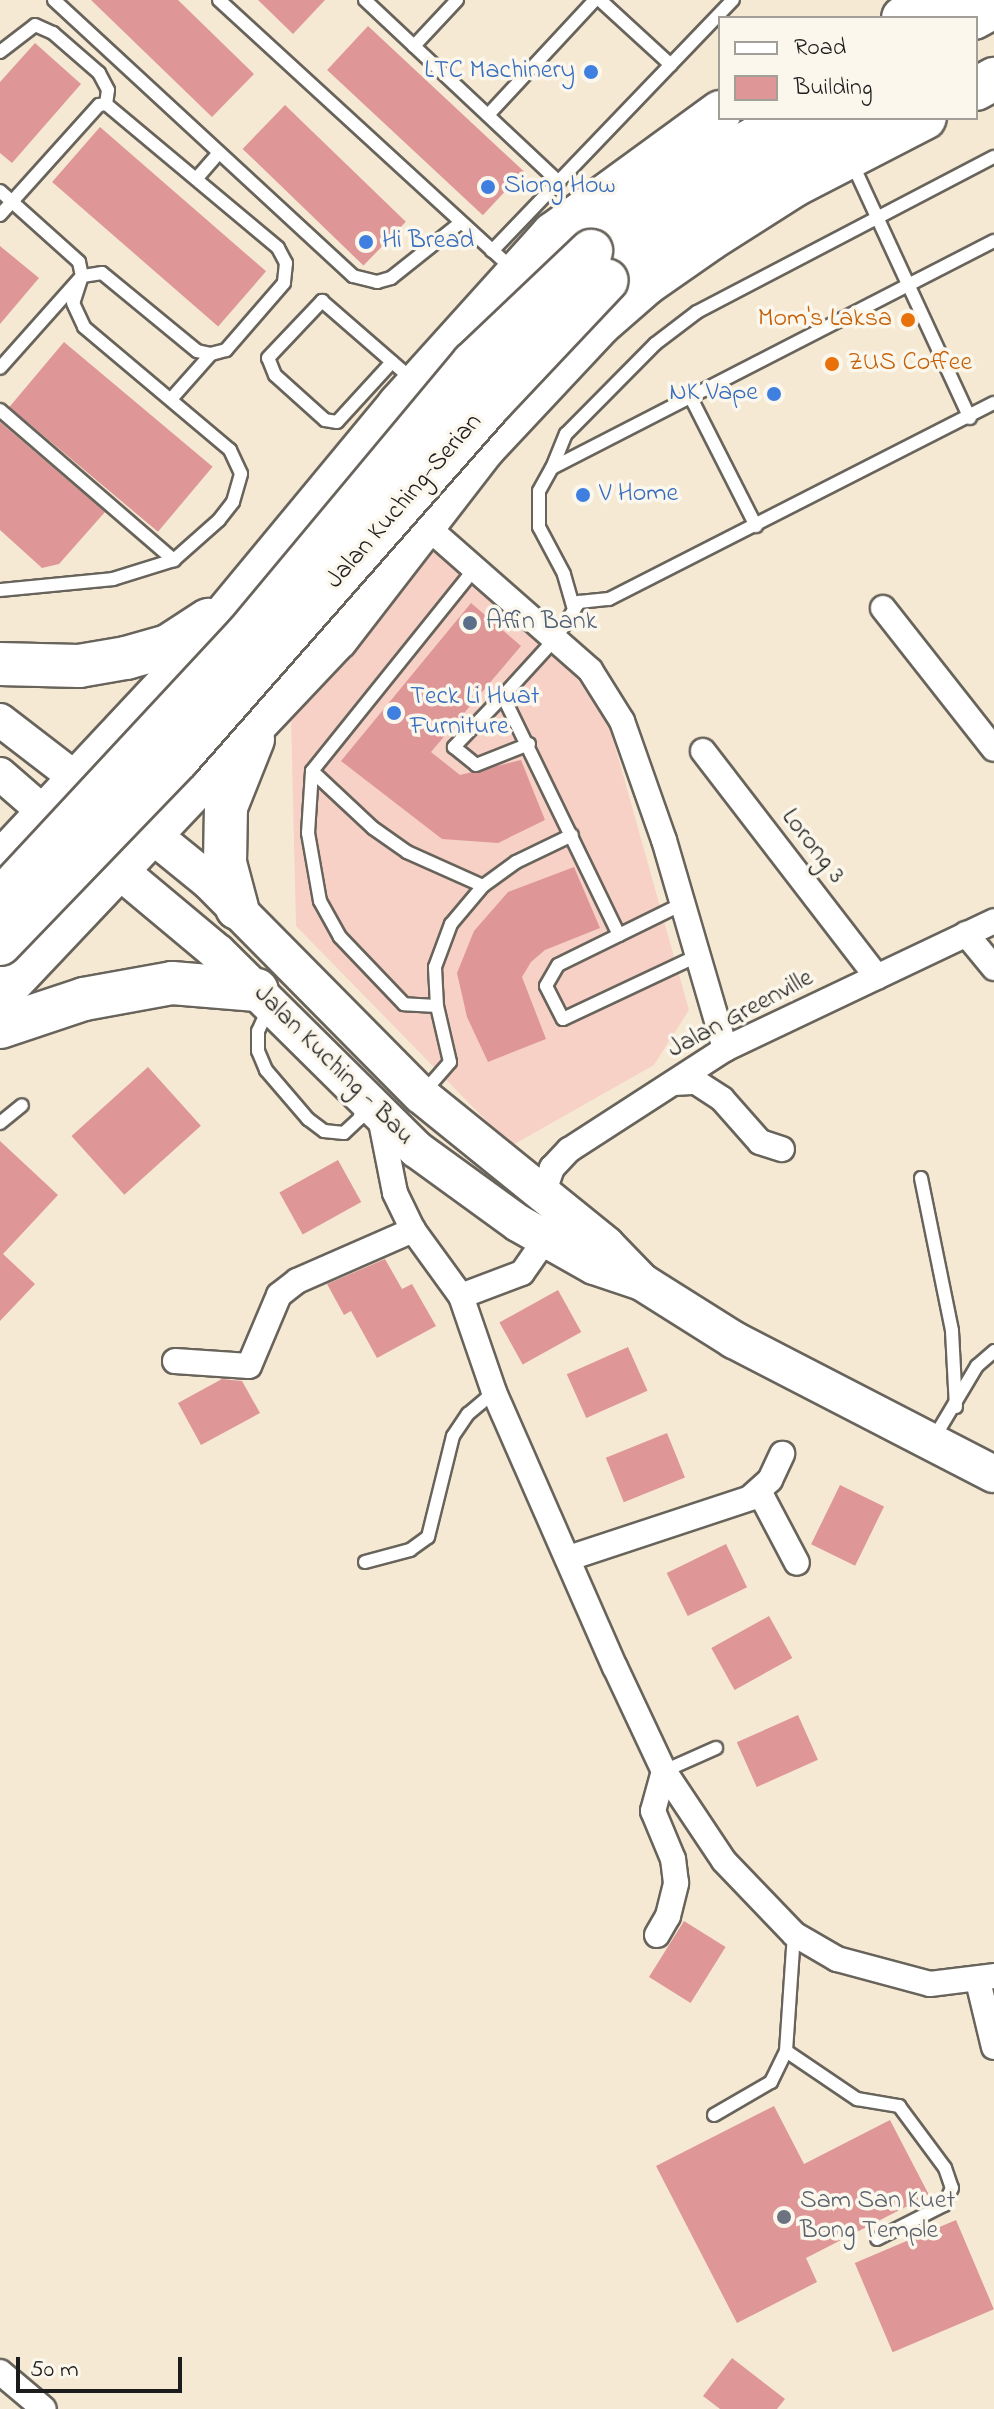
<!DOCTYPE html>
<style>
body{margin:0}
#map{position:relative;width:994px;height:2409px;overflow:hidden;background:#f6e9d3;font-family:"Indie Flower",sans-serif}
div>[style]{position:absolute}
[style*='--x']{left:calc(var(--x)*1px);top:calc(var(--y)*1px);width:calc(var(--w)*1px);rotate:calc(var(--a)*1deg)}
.built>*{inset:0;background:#f7d1c6}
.building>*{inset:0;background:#de9796;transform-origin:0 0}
.roads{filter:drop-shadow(2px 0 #68645c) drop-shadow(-2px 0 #68645c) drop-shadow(0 2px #68645c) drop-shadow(0 -2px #68645c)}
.lane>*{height:12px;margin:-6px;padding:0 6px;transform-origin:6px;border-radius:6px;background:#fff}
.street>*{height:24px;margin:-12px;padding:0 12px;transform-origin:12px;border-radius:12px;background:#fff}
.secondary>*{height:32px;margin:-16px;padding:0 16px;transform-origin:16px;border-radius:16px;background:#fff}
.primary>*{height:36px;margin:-18px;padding:0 18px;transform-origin:18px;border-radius:18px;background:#fff}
.highway>*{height:42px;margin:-21px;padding:0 21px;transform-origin:21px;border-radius:21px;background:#fff}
.bridges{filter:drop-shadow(2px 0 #68645c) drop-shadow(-2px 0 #68645c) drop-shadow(0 2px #68645c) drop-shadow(0 -2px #68645c)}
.highway-bridge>*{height:42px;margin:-21px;padding:0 21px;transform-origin:21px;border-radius:21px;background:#fff}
.dots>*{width:22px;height:22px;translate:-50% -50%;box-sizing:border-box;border:4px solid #fbf7ec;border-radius:50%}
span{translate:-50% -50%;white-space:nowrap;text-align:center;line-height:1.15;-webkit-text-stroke:7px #fbf7ec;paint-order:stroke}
.shop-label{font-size:26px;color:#366cbe}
.right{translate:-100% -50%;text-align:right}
.left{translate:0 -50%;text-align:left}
.food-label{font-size:26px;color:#c56008}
.street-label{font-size:26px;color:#1c1c1c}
.service-label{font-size:26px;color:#4e5e75}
.worship-label{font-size:26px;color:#5b616d}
.legend{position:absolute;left:718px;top:16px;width:260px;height:104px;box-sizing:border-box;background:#fbf7ec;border:2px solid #a29f99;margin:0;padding:10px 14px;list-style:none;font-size:24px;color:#1c1c1c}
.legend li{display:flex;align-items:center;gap:16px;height:40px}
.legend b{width:40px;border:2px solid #a29f99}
.scale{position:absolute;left:16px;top:2357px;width:166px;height:36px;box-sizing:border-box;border:4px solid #1c1c1c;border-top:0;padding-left:10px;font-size:24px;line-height:28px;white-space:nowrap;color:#1c1c1c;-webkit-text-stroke:6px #fbf7ec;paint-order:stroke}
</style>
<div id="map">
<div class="built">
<i style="clip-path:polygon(433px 551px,561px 657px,608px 721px,689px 1010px,654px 1065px,511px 1146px,296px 926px,291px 718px)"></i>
</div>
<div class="building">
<i style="clip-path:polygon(91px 0,178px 0,254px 74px,212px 117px)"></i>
<i style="clip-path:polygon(258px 0,325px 0,293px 34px)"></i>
<i style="left:368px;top:26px;width:213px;height:60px;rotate:43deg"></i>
<i style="clip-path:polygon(35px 43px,81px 84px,12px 163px,0 153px,0 82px)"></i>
<i style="left:285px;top:105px;width:168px;height:61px;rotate:44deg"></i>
<i style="left:100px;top:127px;width:220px;height:73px;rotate:41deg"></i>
<i style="clip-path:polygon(0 246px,39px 278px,0 324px)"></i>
<i style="left:64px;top:342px;width:194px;height:85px;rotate:40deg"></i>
<i style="clip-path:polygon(0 422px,105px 512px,59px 564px,42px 568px,0 530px)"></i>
<i style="clip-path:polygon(471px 603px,521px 646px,431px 752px,460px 775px,521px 760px,545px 820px,498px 843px,442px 839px,341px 761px)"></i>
<i style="clip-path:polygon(574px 867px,600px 928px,545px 950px,531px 962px,522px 977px,546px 1039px,488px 1062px,467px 1017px,457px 973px,474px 931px,508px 892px)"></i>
<i style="left:148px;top:1067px;width:79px;height:103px;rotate:48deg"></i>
<i style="clip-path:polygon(0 1141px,58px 1195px,3px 1254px,35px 1284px,0 1321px)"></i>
<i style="left:338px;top:1160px;width:48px;height:67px;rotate:61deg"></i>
<i style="clip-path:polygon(385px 1259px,402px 1289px,412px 1284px,436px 1326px,377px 1358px,351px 1311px,344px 1315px,327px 1284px)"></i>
<i style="left:558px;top:1290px;width:48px;height:67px;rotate:61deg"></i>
<i style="left:628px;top:1347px;width:48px;height:67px;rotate:66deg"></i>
<i style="clip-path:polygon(222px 1379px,242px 1381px,260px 1413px,201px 1445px,178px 1403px)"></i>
<i style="left:667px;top:1433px;width:48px;height:66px;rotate:68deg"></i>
<i style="left:840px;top:1485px;width:49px;height:66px;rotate:26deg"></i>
<i style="left:726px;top:1544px;width:48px;height:66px;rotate:64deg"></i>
<i style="left:769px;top:1616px;width:48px;height:66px;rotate:61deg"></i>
<i style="left:798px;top:1715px;width:49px;height:67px;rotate:66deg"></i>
<i style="left:684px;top:1921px;width:49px;height:66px;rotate:32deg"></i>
<i style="clip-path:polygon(774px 2106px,804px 2164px,890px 2120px,929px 2195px,806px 2258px,817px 2282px,737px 2323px,656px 2166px)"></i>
<i style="left:956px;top:2220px;width:97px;height:110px;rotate:67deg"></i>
<i style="clip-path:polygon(732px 2358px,785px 2399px,777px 2409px,720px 2409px,703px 2396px)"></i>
</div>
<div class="roads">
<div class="lane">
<i style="--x:54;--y:0;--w:407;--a:42.7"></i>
<i style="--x:353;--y:276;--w:25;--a:14"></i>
<i style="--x:377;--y:282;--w:15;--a:-16"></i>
<i style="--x:391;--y:278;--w:87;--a:-38.5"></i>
<i style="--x:219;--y:0;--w:396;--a:42.5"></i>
<i style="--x:365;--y:0;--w:266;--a:43.2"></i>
<i style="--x:600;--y:0;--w:96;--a:42.5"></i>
<i style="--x:414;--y:46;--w:63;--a:-46.9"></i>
<i style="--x:0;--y:52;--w:44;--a:-37.6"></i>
<i style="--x:35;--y:25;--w:20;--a:24"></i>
<i style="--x:53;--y:33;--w:61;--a:41"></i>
<i style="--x:99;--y:73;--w:19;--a:62"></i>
<i style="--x:108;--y:90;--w:14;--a:98"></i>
<i style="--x:488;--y:115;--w:157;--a:-47.1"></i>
<i style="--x:852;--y:163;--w:281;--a:65.2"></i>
<i style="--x:197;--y:178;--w:33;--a:-49"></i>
<i style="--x:0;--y:191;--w:106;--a:41.9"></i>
<i style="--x:79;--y:262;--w:14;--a:78"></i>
<i style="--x:82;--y:276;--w:28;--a:108"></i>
<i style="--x:73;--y:303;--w:26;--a:65"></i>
<i style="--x:84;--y:327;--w:191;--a:40.1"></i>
<i style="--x:230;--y:450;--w:26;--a:65"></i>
<i style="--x:241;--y:474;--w:29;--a:106"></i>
<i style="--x:233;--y:502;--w:23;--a:128"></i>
<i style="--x:219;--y:520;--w:60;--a:138.4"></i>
<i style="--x:174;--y:560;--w:64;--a:162.7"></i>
<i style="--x:113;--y:579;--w:114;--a:174.4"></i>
<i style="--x:0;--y:215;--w:148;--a:-48"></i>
<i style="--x:99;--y:105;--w:7;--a:-8"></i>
<i style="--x:106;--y:104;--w:224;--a:39.9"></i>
<i style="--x:278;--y:248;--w:17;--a:62"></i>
<i style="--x:286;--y:263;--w:20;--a:96"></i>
<i style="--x:284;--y:283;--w:89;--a:130.9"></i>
<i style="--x:226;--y:350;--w:16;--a:165"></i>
<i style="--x:211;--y:354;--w:14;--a:-168"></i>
<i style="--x:197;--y:351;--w:123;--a:-140.6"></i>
<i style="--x:102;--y:273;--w:20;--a:171"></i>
<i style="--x:82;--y:276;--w:123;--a:131.7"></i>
<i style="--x:492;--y:251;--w:348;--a:-46.2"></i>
<i style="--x:392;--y:362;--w:81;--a:132.5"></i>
<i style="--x:337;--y:422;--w:12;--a:-171"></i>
<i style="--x:325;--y:420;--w:67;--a:-138"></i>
<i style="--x:275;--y:375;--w:18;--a:-112"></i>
<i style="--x:268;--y:358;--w:79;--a:-46.5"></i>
<i style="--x:322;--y:301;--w:122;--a:41"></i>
<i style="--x:690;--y:396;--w:146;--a:63.1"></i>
<i style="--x:172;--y:398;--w:59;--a:-48.4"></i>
<i style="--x:0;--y:410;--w:230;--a:40.8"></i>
<i style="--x:552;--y:468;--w:37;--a:-68"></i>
<i style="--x:566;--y:434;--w:127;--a:-45.3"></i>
<i style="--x:655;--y:344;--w:53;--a:-37.3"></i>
<i style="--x:697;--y:312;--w:335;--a:-27.6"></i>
<i style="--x:573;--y:606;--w:33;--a:-106"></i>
<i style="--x:564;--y:574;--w:53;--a:-118"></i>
<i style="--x:539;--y:527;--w:36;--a:-90"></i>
<i style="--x:539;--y:491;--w:26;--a:-61"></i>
<i style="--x:552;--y:468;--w:497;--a:-27.2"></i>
<i style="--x:503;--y:696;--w:71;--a:133.9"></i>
<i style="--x:454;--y:747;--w:28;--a:39"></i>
<i style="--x:476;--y:765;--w:57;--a:-21.6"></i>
<i style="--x:312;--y:771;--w:83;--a:43.1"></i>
<i style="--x:373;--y:828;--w:42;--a:35.2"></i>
<i style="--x:407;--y:852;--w:83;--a:24.1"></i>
<i style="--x:682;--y:904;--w:138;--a:153.8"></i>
<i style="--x:558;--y:965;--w:24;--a:120"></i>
<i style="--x:546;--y:986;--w:37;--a:63"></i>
<i style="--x:563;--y:1019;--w:148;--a:-25.2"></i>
<i style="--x:619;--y:935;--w:266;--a:-115.9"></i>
<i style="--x:503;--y:696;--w:79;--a:-47.6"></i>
<i style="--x:556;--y:638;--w:43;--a:-57.4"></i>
<i style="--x:579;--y:602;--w:30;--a:-6"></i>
<i style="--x:609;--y:599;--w:432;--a:-27"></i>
<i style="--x:437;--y:1006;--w:33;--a:-177"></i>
<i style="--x:404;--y:1004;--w:93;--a:-133.7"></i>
<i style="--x:340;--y:937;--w:41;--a:-119.1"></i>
<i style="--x:320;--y:901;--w:69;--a:-100"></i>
<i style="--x:308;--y:833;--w:62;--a:-86.3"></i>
<i style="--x:312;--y:771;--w:260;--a:-51.2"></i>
<i style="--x:268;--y:1009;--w:24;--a:114"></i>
<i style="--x:258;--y:1031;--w:20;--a:90"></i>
<i style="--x:258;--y:1051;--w:21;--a:67"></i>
<i style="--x:266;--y:1070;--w:65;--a:49.4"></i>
<i style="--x:308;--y:1119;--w:20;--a:37"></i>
<i style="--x:324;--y:1131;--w:20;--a:6"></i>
<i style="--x:344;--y:1133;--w:21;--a:-43"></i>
<i style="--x:359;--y:1119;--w:15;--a:-70"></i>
<i style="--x:423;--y:1093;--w:41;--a:-48.9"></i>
<i style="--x:450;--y:1062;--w:57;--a:-103.1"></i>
<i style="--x:437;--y:1006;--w:39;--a:-93"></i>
<i style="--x:435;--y:967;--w:46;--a:-69.6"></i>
<i style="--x:451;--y:924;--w:50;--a:-49.9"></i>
<i style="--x:483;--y:886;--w:41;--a:-36"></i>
<i style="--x:516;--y:862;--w:62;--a:-25.7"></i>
<i style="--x:0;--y:1123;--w:28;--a:-39"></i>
<i style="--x:921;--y:1178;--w:156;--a:78.5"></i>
<i style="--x:952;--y:1331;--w:76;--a:87"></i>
<i style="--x:934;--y:1438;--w:84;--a:-59.2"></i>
<i style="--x:977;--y:1366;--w:23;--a:-41"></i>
<i style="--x:365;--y:1562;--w:47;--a:-14.9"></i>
<i style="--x:410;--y:1550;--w:22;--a:-36"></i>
<i style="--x:428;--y:1537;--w:104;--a:-76.1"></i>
<i style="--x:453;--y:1436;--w:27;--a:-56"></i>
<i style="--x:468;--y:1414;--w:34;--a:-40"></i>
<i style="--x:664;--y:1771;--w:57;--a:-23.9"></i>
<i style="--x:786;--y:2051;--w:86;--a:34.1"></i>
<i style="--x:857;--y:2099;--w:43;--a:9.5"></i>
<i style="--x:899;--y:2106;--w:77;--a:53.4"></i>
<i style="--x:945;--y:2168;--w:21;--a:71"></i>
<i style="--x:952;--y:2188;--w:19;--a:115"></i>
<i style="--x:944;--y:2205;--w:75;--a:153.1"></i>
<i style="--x:714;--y:2115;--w:66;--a:-30.1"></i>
<i style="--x:771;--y:2082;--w:34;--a:-64"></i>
<i style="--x:786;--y:2051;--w:117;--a:-86.1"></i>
</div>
<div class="street">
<i style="--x:425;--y:525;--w:220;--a:41.3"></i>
<i style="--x:590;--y:670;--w:60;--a:57.9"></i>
<i style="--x:622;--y:721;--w:126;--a:70.6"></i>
<i style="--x:664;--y:840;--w:218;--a:73.7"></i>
<i style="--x:883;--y:608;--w:179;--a:51.8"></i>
<i style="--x:703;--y:751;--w:285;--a:52.4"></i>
<i style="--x:966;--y:934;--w:44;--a:50.5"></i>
<i style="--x:674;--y:1083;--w:22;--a:-3"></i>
<i style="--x:696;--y:1082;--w:31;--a:33"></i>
<i style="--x:722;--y:1099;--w:57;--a:48.5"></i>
<i style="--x:760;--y:1142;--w:23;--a:18"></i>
<i style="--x:380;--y:1117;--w:77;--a:78.8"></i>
<i style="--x:395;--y:1193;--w:41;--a:64.1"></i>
<i style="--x:413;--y:1230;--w:82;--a:54"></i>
<i style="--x:461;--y:1296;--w:102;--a:71"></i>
<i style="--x:494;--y:1392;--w:300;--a:66.3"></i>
<i style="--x:615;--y:1667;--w:115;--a:64.8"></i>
<i style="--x:664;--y:1771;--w:108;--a:56.3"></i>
<i style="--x:724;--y:1861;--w:101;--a:46.2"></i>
<i style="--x:794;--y:1934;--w:50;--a:30.2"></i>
<i style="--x:837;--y:1959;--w:96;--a:15"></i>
<i style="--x:930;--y:1984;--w:64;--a:-7.1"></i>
<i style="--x:543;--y:1194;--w:28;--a:-71"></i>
<i style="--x:552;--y:1168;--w:25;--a:-47"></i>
<i style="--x:569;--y:1150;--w:186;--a:-32.9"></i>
<i style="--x:725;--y:1049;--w:298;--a:-25.4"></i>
<i style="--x:461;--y:1296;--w:65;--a:-20.7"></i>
<i style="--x:522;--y:1273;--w:40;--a:-55.1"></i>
<i style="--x:175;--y:1361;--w:74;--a:3.9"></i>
<i style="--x:249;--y:1366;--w:77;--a:-67.1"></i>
<i style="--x:279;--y:1295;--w:23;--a:-38"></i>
<i style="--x:297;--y:1281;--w:127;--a:-23.7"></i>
<i style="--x:759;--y:1491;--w:81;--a:62.2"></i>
<i style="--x:569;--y:1558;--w:191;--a:-18.3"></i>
<i style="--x:750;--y:1498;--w:27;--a:-42"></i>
<i style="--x:770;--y:1480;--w:29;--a:-65"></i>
<i style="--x:657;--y:1935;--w:22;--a:-60"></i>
<i style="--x:668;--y:1916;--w:34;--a:-76"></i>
<i style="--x:676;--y:1883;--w:24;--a:-97"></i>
<i style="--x:673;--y:1859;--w:52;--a:-112.6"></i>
<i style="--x:653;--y:1811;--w:41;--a:-74.6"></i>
<i style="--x:978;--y:1981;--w:68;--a:76.4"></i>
<i style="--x:0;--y:2372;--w:57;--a:40.1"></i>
</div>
<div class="secondary">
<i style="--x:0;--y:720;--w:98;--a:37.6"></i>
<i style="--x:0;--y:774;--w:61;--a:41"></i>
</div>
<div class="primary">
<i style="--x:129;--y:816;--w:103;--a:39.1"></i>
<i style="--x:209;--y:881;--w:301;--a:45.3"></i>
<i style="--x:421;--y:1095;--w:238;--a:39"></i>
<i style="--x:606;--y:1245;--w:46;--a:45.9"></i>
<i style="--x:96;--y:851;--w:159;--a:39.9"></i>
<i style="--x:218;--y:953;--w:279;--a:44.7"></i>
<i style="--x:416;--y:1149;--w:126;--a:36"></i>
<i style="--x:518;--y:1223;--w:87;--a:29.5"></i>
<i style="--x:594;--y:1266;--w:51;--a:18.4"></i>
<i style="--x:642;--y:1282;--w:109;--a:32.2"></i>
<i style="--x:734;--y:1340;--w:292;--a:27.3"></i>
</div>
<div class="highway">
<i style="--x:903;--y:18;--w:44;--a:-24.2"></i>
<i style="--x:974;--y:18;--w:23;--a:-29"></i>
<i style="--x:976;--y:89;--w:21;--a:-29"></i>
<i style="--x:591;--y:251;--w:159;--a:-35.8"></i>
<i style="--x:720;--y:158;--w:81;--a:-29.7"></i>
<i style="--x:613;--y:275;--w:147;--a:-36.4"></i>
<i style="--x:731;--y:188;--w:145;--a:-28.9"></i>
<i style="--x:0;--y:664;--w:79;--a:1.5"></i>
<i style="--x:79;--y:666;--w:48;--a:-9.7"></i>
<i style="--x:126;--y:658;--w:44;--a:-15.9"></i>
<i style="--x:168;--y:646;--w:48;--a:-33"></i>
<i style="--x:0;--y:863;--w:256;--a:-46.9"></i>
<i style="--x:175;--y:676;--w:352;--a:-50.4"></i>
<i style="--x:399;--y:405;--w:230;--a:-48"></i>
<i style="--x:553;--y:234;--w:207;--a:-36.1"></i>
<i style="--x:237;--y:908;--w:47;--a:-104.9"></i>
<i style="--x:225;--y:863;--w:56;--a:-89"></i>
<i style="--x:226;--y:807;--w:73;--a:-68.3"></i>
<i style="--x:0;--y:994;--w:490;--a:-46.6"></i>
<i style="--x:337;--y:638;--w:239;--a:-52.3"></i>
<i style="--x:483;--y:449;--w:171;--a:-46.9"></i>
<i style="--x:600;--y:324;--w:62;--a:-41.1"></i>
<i style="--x:647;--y:283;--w:77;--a:-34.9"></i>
<i style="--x:710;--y:239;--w:101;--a:-32.4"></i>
<i style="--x:795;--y:185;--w:146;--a:-27.3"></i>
<i style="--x:0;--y:1027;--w:89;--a:-18.4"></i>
<i style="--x:84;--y:999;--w:89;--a:-10.3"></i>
<i style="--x:172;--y:983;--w:85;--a:4.7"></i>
</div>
</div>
<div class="bridges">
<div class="highway-bridge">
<i style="--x:0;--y:900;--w:364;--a:-47.1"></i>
<i style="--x:248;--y:633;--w:351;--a:-50.2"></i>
<i style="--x:473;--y:363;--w:163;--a:-43.5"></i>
<i style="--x:0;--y:944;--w:258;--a:-46.1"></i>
<i style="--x:179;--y:758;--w:471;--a:-48.7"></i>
<i style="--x:490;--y:404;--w:170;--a:-46.7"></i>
</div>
</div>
<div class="dots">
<i style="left:591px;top:72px;background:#3f7fe0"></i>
<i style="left:488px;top:187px;background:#3f7fe0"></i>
<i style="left:366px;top:242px;background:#3f7fe0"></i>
<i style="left:908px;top:320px;background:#e8710a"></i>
<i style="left:832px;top:364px;background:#e8710a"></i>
<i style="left:774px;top:394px;background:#3f7fe0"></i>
<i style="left:583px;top:495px;background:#3f7fe0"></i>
<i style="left:470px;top:623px;background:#5c6f8a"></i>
<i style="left:394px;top:713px;background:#3f7fe0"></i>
<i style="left:784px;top:2217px;background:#6b7280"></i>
</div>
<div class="shop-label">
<span class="right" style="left:575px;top:72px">LTC Machinery</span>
<span class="left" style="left:504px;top:187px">Siong How</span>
<span class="left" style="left:382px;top:242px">Hi Bread</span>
<span class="right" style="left:758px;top:394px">NK Vape</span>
<span class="left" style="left:599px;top:495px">V Home</span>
<span class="left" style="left:410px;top:713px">Teck Li Huat<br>Furniture</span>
</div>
<div class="food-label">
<span class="right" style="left:892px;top:320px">Mom's Laksa</span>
<span class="left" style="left:848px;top:364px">ZUS Coffee</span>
</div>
<div class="street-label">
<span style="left:405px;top:502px;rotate:-49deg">Jalan Kuching-Serian</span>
<span style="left:812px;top:847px;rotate:52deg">Lorong 3</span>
<span style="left:741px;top:1015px;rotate:-28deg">Jalan Greenville</span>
<span style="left:333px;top:1066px;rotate:45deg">Jalan Kuching - Bau</span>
</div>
<div class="service-label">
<span class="left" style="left:486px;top:623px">Affin Bank</span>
</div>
<div class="worship-label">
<span class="left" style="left:800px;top:2217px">Sam San Kuet<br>Bong Temple</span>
</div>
<ul class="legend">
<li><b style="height:10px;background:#fff"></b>Road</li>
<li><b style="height:22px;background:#de9796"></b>Building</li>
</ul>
<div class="scale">50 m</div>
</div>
